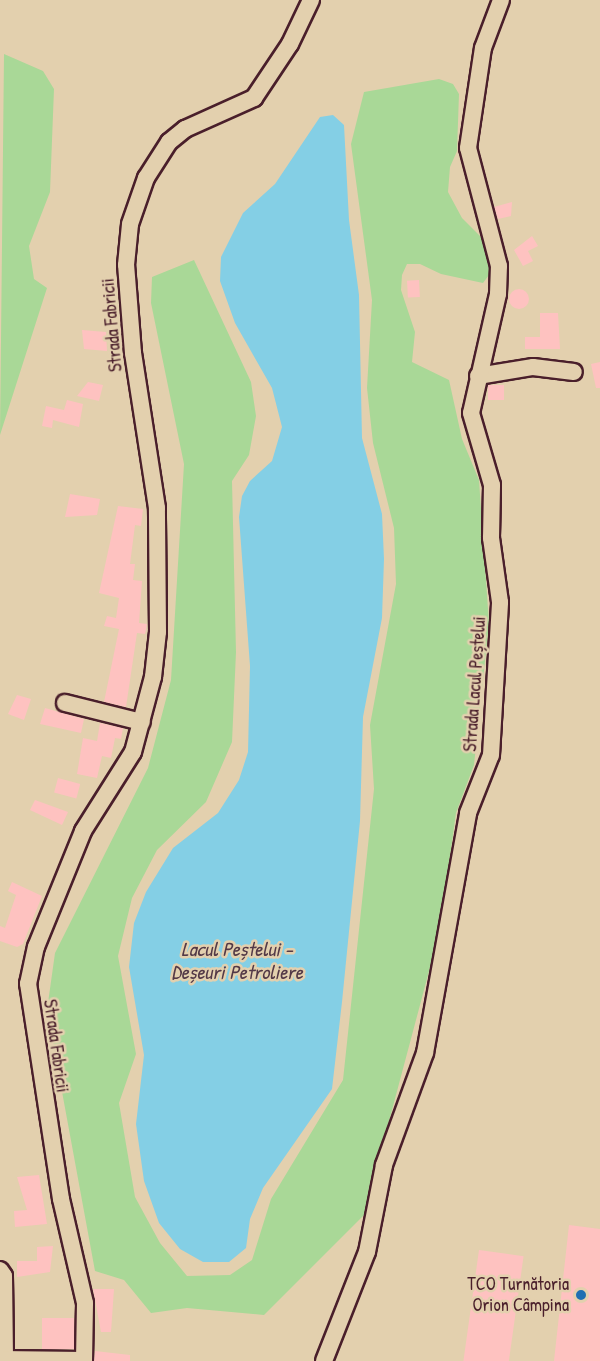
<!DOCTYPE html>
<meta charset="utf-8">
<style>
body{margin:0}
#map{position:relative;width:600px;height:1361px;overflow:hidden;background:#e3d0ae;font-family:"Patrick Hand",sans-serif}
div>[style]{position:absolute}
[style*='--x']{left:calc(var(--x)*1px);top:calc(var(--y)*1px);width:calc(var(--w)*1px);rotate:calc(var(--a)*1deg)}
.green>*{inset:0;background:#a9d897}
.water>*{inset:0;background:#84cfe5}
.building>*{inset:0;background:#fec2c0;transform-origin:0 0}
.round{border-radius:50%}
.roads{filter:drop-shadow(2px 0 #4a1f2b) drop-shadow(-2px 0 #4a1f2b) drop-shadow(0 2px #4a1f2b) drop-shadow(0 -2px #4a1f2b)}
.minor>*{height:16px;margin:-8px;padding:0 8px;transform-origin:8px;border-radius:8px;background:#e3d0ae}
.dots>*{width:16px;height:16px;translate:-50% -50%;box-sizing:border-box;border:3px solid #e3d0ae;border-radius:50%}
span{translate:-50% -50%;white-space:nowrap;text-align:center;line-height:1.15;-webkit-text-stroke:5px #e3d0ae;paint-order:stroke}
.street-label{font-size:18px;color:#4a1f2b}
.poi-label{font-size:18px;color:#4a1f2b}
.right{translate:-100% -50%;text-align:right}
.water-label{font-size:20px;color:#533947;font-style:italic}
</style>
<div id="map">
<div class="green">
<i style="clip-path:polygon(4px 54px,43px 71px,54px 89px,50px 192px,29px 246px,34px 279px,47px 288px,0 435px)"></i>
<i style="clip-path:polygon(439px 79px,453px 84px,459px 94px,457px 151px,450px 167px,448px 192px,462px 218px,489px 245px,495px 267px,483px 283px,441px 274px,420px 264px,407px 264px,402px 275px,401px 290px,415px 332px,412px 362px,449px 380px,462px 439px,479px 480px,489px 623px,474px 765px,456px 813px,440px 930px,364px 1215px,264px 1315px,187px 1308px,151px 1313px,124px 1280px,95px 1271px,47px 1010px,55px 953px,148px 768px,171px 680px,184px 464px,151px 303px,152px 277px,194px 260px,251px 382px,256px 416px,249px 455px,232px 481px,236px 652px,232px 742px,206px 802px,157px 850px,132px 898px,118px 956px,136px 1054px,119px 1103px,135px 1197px,160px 1243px,187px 1276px,230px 1275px,252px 1260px,271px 1199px,343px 1080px,374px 789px,370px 725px,396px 584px,394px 528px,373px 443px,367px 388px,372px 300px,351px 144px,364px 92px)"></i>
</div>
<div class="water">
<i style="clip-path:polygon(333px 115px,344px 125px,349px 220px,359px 295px,362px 438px,382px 514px,384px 559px,382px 618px,363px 717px,360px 821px,342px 1002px,332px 1089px,263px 1188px,250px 1219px,246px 1248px,229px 1262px,203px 1262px,180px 1249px,159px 1223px,144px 1181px,136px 1124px,144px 1055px,129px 967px,134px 923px,146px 892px,173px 848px,218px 813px,239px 780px,248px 752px,250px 666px,239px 517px,242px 496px,250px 481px,272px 461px,282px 427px,272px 388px,235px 323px,220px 281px,221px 257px,243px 213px,275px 184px,320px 117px)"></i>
</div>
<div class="building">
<i style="clip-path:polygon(512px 202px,511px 216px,498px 219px,494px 207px)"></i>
<i style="clip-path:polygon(532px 236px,538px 246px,528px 251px,533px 261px,523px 266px,514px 250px)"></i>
<i style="left:419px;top:280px;width:17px;height:12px;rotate:87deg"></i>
<i class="round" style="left:509px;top:289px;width:20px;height:20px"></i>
<i style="clip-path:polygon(540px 313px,558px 313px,560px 349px,525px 349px,525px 337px,540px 337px)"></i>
<i style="clip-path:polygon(82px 330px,106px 332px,107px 351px,84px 349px)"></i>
<i style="clip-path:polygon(600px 362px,600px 388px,596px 388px,591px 364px)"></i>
<i style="clip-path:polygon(88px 382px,103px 385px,99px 401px,77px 396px)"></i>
<i style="left:504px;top:385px;width:15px;height:16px;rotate:90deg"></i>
<i style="clip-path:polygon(67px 400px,83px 404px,79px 427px,53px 420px,52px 428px,42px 426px,46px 406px,64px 410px)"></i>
<i style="clip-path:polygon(70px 494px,100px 499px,97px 515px,65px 517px)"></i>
<i style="clip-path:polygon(118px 506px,143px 509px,141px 526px,135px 525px,130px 564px,135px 564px,133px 580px,142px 581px,139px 623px,147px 624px,145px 634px,137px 633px,126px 707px,104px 702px,119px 629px,104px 626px,107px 616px,116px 618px,119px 598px,99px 593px)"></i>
<i style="clip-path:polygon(17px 695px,31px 699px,24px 720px,8px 714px)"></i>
<i style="clip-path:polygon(45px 708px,84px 719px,81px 733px,40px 724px)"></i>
<i style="clip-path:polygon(100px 723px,123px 728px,121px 739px,115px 738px,111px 758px,102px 756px,97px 778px,77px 774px,83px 738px,97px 741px)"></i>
<i style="left:58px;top:778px;width:23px;height:15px;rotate:15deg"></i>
<i style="clip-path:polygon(35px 800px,68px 812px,62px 825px,30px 810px)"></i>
<i style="clip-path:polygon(12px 882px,42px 896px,23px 944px,17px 947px,0 941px,0 926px,5px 928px,16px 895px,8px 891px)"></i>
<i style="clip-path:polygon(39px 1175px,47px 1224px,15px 1227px,14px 1211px,27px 1210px,17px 1177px)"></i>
<i style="clip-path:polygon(569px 1225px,600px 1229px,600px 1361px,554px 1361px)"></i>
<i style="clip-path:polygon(53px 1246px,50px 1272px,17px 1277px,17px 1261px,37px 1261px,37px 1247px)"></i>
<i style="left:479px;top:1250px;width:45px;height:112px;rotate:8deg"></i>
<i style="clip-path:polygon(93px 1289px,114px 1289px,111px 1332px,101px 1332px)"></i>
<i style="left:42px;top:1318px;width:32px;height:31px"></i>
<i style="clip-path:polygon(95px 1351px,130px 1355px,130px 1361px,94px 1361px)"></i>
</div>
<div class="roads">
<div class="minor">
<i style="--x:478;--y:376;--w:56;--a:-9.3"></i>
<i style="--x:533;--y:367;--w:41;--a:7"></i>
<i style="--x:65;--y:703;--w:79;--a:13.9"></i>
<i style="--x:0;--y:1270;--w:7;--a:56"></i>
<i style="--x:4;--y:1276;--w:83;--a:89.3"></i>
<i style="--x:0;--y:1359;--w:83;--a:0.7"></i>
<i style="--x:84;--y:1361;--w:58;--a:-89"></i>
<i style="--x:85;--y:1303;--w:107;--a:-103"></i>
<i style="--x:61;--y:1199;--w:218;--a:-98.7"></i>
<i style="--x:28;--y:984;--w:38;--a:-78"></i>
<i style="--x:36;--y:947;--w:125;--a:-67.9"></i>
<i style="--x:83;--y:831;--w:93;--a:-57.7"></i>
<i style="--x:133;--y:752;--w:78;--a:-75.1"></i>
<i style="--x:153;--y:677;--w:45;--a:-83.7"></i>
<i style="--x:158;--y:632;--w:124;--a:-90.5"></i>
<i style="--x:157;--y:508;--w:157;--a:-98.8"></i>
<i style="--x:133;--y:353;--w:88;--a:-94.5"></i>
<i style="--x:126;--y:265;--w:41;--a:-84.4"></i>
<i style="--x:130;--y:224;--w:49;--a:-70.8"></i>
<i style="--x:146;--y:178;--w:43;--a:-57.4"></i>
<i style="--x:169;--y:142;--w:21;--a:-39"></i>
<i style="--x:185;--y:129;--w:76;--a:-24.2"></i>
<i style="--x:254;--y:98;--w:65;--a:-56.3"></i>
<i style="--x:290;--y:44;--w:49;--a:-64.5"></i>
<i style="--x:324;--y:1361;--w:117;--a:-68.5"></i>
<i style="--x:367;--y:1252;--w:89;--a:-78.9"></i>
<i style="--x:384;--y:1165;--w:119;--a:-69.9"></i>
<i style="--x:425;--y:1053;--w:244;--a:-79.8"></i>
<i style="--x:468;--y:813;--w:62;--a:-68.4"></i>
<i style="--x:491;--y:755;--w:153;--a:-86.6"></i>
<i style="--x:500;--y:602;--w:65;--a:-98"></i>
<i style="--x:491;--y:538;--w:53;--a:-88.9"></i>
<i style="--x:492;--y:485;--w:75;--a:-106.3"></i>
<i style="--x:471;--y:413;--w:122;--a:-77.2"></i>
<i style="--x:498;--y:294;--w:28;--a:-88"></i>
<i style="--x:499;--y:266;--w:122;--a:-104.7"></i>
<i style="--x:468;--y:148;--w:101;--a:-81.5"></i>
<i style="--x:483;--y:48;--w:51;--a:-69.4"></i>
</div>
</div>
<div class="dots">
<i style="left:581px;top:1295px;background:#1f6fb2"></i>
</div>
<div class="street-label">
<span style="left:112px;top:325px;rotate:-95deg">Strada Fabricii</span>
<span style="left:475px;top:684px;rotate:-86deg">Strada Lacul Peștelui</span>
<span style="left:56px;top:1046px;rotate:82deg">Strada Fabricii</span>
</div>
<div class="poi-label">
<span class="right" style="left:569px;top:1295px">TCO Turnătoria<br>Orion Câmpina</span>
</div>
<div class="water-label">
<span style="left:237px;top:960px">Lacul Peștelui -<br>Deșeuri Petroliere</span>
</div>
</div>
